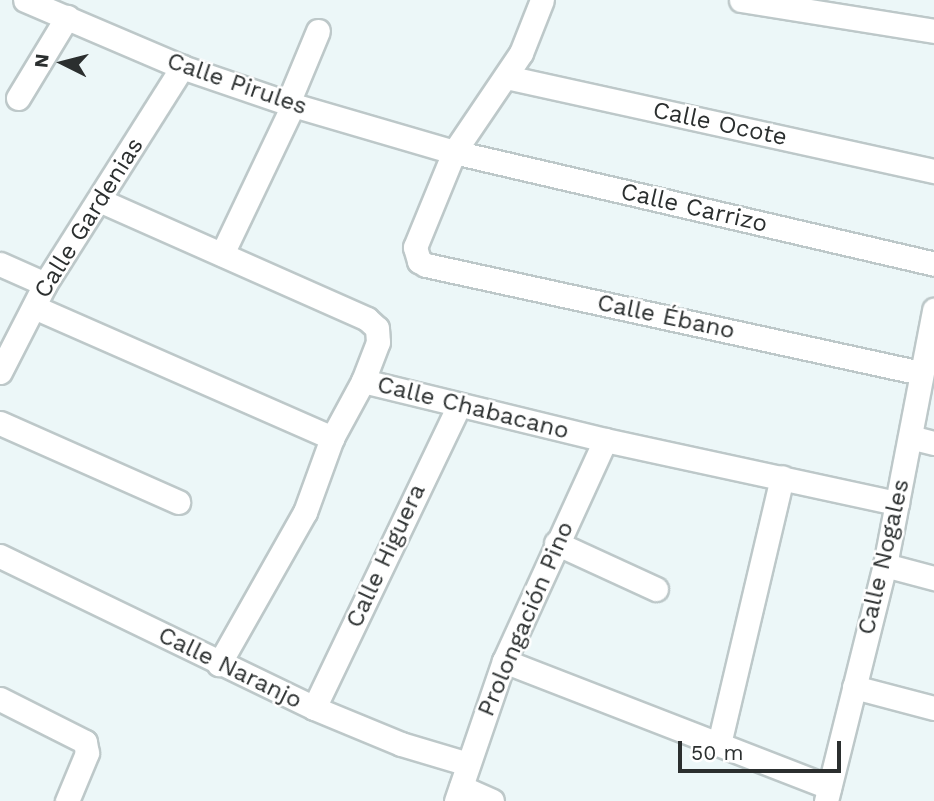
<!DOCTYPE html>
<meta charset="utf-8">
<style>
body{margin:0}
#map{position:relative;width:934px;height:801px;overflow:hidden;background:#ecf7f8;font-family:"Work Sans",sans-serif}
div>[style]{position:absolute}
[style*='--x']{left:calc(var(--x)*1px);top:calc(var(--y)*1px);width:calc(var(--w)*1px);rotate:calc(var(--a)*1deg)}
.roads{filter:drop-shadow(2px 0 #bdc8c9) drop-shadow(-2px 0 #bdc8c9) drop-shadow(0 2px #bdc8c9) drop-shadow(0 -2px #bdc8c9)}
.minor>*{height:23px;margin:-11.5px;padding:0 11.5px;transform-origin:11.5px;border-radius:11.5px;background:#fff}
span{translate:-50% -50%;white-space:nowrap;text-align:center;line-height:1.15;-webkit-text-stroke:5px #fff;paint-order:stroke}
.street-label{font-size:24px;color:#2b2f2f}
.north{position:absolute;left:28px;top:28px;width:70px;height:70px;-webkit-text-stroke:5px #fff;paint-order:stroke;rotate:276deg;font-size:19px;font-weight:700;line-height:28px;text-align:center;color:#2b2f2f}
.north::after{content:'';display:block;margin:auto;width:24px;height:32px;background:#2b2f2f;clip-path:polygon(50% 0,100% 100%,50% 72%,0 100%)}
.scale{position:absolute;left:678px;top:741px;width:163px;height:32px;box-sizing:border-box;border:4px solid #2b2f2f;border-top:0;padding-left:9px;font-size:21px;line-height:24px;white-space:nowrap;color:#2b2f2f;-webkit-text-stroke:5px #fff;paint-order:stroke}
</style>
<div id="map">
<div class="roads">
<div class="minor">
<i style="--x:25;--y:0;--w:171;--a:23.1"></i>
<i style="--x:182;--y:67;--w:117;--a:18.9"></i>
<i style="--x:293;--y:105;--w:168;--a:16.3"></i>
<i style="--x:454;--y:152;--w:493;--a:13.1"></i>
<i style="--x:542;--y:0;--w:57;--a:111.6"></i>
<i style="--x:521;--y:53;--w:120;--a:124.1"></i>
<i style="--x:454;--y:152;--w:103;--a:112.3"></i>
<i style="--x:415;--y:247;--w:15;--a:74"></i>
<i style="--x:419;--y:261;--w:8;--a:30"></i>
<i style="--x:426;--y:265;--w:507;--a:12.31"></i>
<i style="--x:741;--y:0;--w:195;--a:9.1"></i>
<i style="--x:506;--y:77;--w:438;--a:12.4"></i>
<i style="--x:18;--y:98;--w:95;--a:-58.8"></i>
<i style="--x:288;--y:103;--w:78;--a:-67.4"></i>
<i style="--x:99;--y:200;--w:293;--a:23.9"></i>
<i style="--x:367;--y:319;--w:13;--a:42"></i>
<i style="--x:377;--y:328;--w:14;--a:86"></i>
<i style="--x:378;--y:342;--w:42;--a:111"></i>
<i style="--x:363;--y:381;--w:65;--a:118.5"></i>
<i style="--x:332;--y:438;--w:79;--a:110"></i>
<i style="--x:305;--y:512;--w:175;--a:119.5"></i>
<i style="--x:222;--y:254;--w:165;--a:-64.5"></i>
<i style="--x:0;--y:264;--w:49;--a:24"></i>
<i style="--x:34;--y:307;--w:326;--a:23.7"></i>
<i style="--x:0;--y:372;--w:99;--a:-62.9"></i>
<i style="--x:45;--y:284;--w:257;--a:-57.7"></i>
<i style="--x:363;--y:381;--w:249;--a:13.7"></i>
<i style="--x:605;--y:440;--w:299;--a:12.2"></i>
<i style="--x:0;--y:423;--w:195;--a:23.9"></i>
<i style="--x:910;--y:437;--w:25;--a:14"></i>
<i style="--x:556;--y:543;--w:110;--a:24.7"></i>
<i style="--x:0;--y:556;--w:349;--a:25.8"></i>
<i style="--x:314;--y:708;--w:94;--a:22.5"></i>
<i style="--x:401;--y:744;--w:70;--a:16.6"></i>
<i style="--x:885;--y:565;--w:51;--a:14.9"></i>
<i style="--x:504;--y:661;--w:349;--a:21.2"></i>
<i style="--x:854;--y:687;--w:83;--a:14.7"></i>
<i style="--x:0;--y:699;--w:95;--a:26.8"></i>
<i style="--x:85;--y:742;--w:11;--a:80"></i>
<i style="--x:87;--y:753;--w:52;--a:112.6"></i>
<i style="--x:314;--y:708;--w:336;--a:-64.4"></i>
<i style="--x:719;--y:744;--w:274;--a:-76.7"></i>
<i style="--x:461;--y:787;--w:34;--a:24"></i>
<i style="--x:456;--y:801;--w:148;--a:-71.1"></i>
<i style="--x:504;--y:661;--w:243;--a:-65.4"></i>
<i style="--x:826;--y:801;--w:243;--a:-76"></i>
<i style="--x:885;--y:565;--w:260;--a:-79.1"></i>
</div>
</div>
<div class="street-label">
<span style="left:237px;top:84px;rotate:19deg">Calle Pirules</span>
<span style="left:720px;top:124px;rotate:12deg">Calle Ocote</span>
<span style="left:694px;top:208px;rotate:13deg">Calle Carrizo</span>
<span style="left:89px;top:218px;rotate:-58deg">Calle Gardenias</span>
<span style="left:666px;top:317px;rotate:12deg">Calle Ébano</span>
<span style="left:473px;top:408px;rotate:14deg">Calle Chabacano</span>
<span style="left:386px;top:556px;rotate:-65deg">Calle Higuera</span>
<span style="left:884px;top:557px;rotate:-77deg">Calle Nogales</span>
<span style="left:526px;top:619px;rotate:-67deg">Prolongación Pino</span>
<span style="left:230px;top:668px;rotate:26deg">Calle Naranjo</span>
</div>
<div class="north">N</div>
<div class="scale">50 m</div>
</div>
